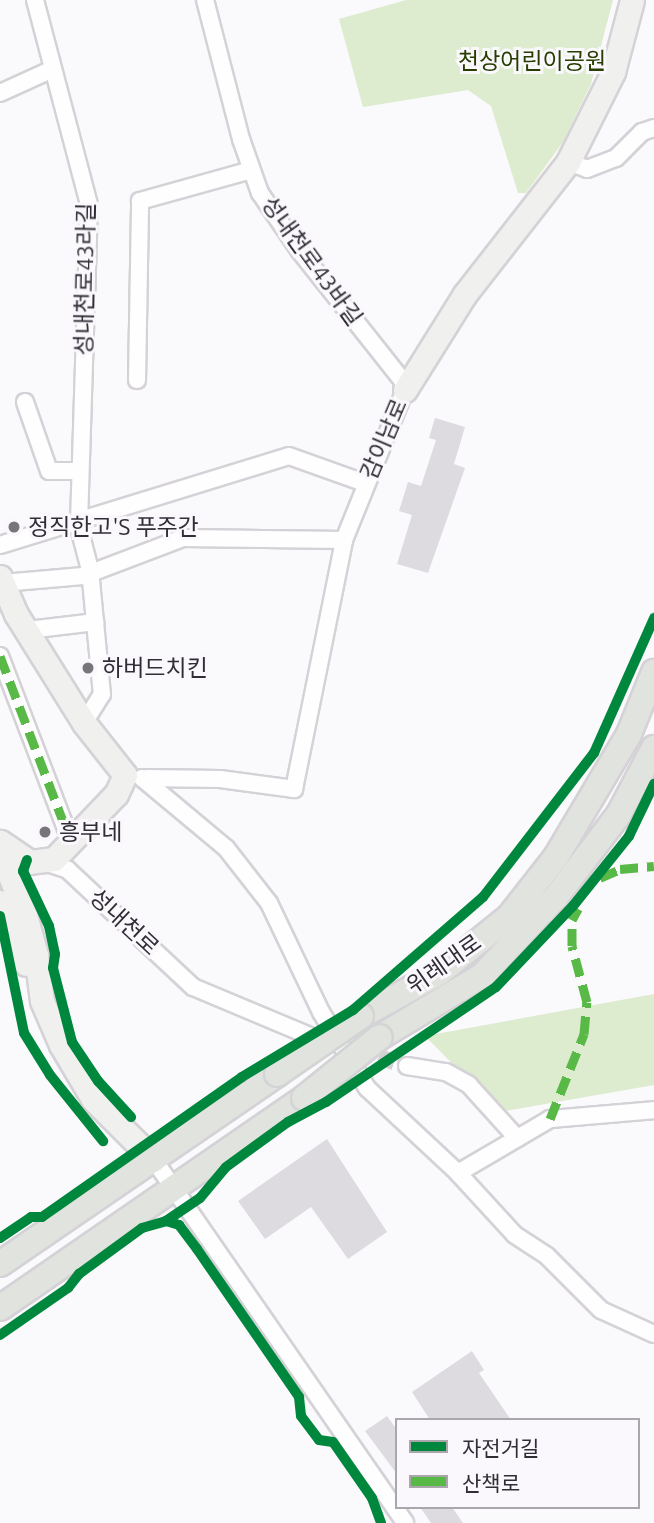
<!DOCTYPE html>
<meta charset="utf-8">
<style>
body{margin:0}
#map{position:relative;width:654px;height:1523px;overflow:hidden;background:#faf9fb;font-family:Ubuntu,"Noto Sans KR",sans-serif}
div>[style]{position:absolute}
[style*='--x']{left:calc(var(--x)*1px);top:calc(var(--y)*1px);width:calc(var(--w)*1px);rotate:calc(var(--a)*1deg)}
.green>*{inset:0;background:#ddebce}
.building>*{inset:0;background:#dddbe0}
.street-tunnel>*{height:16px;margin-top:-8px;transform-origin:0;background:repeating-linear-gradient(90deg,#d2d0d3 0 16px,transparent 0 24px)}
.roads{filter:drop-shadow(2px 0 #d5d2d7) drop-shadow(-2px 0 #d5d2d7) drop-shadow(0 2px #d5d2d7) drop-shadow(0 -2px #d5d2d7)}
.street>*{height:16px;margin:-8px;padding:0 8px;transform-origin:8px;border-radius:8px;background:#fefefe}
.secondary>*{height:23px;margin:-11.5px;padding:0 11.5px;transform-origin:11.5px;border-radius:11.5px;background:#f0f0ee}
.primary>*{height:24px;margin:-12px;padding:0 12px;transform-origin:12px;border-radius:12px;background:#e0e3de}
.bridges{filter:drop-shadow(2px 0 #d4d3d5) drop-shadow(-2px 0 #d4d3d5) drop-shadow(0 2px #d4d3d5) drop-shadow(0 -2px #d4d3d5)}
.primary-bridge>*{height:24px;margin:-12px;padding:0 12px;transform-origin:12px;border-radius:12px;background:#e0e3de}
.quiet>*{height:9px;margin-top:-4.5px;transform-origin:0;background:repeating-linear-gradient(90deg,#58b947 0 18px,transparent 0 27px)}
.cycleway>*{height:10px;margin:-5px;padding:0 5px;transform-origin:5px;border-radius:5px;background:#00873e}
.dots>*{width:19px;height:19px;translate:-50% -50%;box-sizing:border-box;border:4px solid #faf8fc;border-radius:50%}
span{translate:-50% -50%;white-space:nowrap;text-align:center;line-height:1.15;-webkit-text-stroke:6px #faf8fc;paint-order:stroke}
.park-label{font-size:23px;color:#273e00}
.street-label{font-size:23px;color:#302d34}
.poi-label{font-size:23px;color:#302d34}
.left{translate:0 -50%;text-align:left}
.legend{position:absolute;left:395px;top:1418px;width:245px;height:91px;box-sizing:border-box;background:#faf8fc;border:2px solid #a9a7ac;margin:0;padding:9px 12px;list-style:none;font-size:21px;color:#302d34}
.legend li{display:flex;align-items:center;gap:14px;height:35px}
.legend b{width:35px;border:2px solid #a9a7ac}
</style>
<div id="map">
<div class="green">
<i style="clip-path:polygon(406px 0,613px 0,591px 84px,563px 142px,526px 193px,518px 193px,491px 106px,468px 90px,363px 107px,339px 19px)"></i>
<i style="clip-path:polygon(654px 994px,654px 1085px,500px 1112px,425px 1036px)"></i>
</div>
<div class="building">
<i style="clip-path:polygon(435px 418px,465px 427px,454px 464px,465px 468px,428px 573px,397px 564px,412px 515px,399px 511px,408px 482px,421px 486px,436px 440px,429px 438px)"></i>
<i style="clip-path:polygon(327px 1139px,387px 1232px,348px 1259px,311px 1207px,265px 1239px,238px 1201px)"></i>
<i style="clip-path:polygon(472px 1351px,484px 1370px,479px 1373px,511px 1420px,430px 1420px,412px 1392px)"></i>
<i style="clip-path:polygon(387px 1416px,397px 1430px,397px 1474px,365px 1431px)"></i>
<i style="clip-path:polygon(420px 1507px,452px 1507px,463px 1523px,431px 1523px)"></i>
</div>
<div class="street-tunnel">
<i style="--x:356;--y:1050;--w:53;--a:17.4"></i>
</div>
<div class="roads">
<div class="street">
<i style="--x:35;--y:0;--w:212;--a:75.2"></i>
<i style="--x:89;--y:205;--w:323;--a:91.8"></i>
<i style="--x:79;--y:528;--w:43;--a:75.3"></i>
<i style="--x:90;--y:570;--w:125;--a:84.5"></i>
<i style="--x:102;--y:694;--w:34;--a:122"></i>
<i style="--x:0;--y:93;--w:58;--a:-24.4"></i>
<i style="--x:568;--y:162;--w:20;--a:20"></i>
<i style="--x:587;--y:169;--w:31;--a:-21"></i>
<i style="--x:616;--y:158;--w:37;--a:-45"></i>
<i style="--x:642;--y:132;--w:13;--a:-18"></i>
<i style="--x:137;--y:380;--w:179;--a:-89"></i>
<i style="--x:140;--y:201;--w:115;--a:-15.6"></i>
<i style="--x:25;--y:402;--w:73;--a:70.8"></i>
<i style="--x:49;--y:471;--w:30;--a:0"></i>
<i style="--x:0;--y:545;--w:302;--a:-17.1"></i>
<i style="--x:289;--y:456;--w:81;--a:19.6"></i>
<i style="--x:3;--y:583;--w:80;--a:-5"></i>
<i style="--x:83;--y:576;--w:107;--a:-20.8"></i>
<i style="--x:183;--y:538;--w:161;--a:0.7"></i>
<i style="--x:28;--y:630;--w:68;--a:-6.7"></i>
<i style="--x:0;--y:656;--w:199;--a:69.1"></i>
<i style="--x:142;--y:778;--w:109;--a:39.8"></i>
<i style="--x:226;--y:848;--w:70;--a:52"></i>
<i style="--x:269;--y:903;--w:121;--a:64.5"></i>
<i style="--x:321;--y:1012;--w:89;--a:58.8"></i>
<i style="--x:367;--y:1088;--w:125;--a:43"></i>
<i style="--x:458;--y:1173;--w:84;--a:47.4"></i>
<i style="--x:515;--y:1235;--w:38;--a:33"></i>
<i style="--x:547;--y:1256;--w:76;--a:45"></i>
<i style="--x:601;--y:1310;--w:58;--a:24.4"></i>
<i style="--x:147;--y:778;--w:73;--a:0.8"></i>
<i style="--x:220;--y:779;--w:75;--a:7.7"></i>
<i style="--x:294;--y:789;--w:254;--a:-78.6"></i>
<i style="--x:344;--y:540;--w:162;--a:-67.9"></i>
<i style="--x:405;--y:390;--w:10;--a:-107"></i>
<i style="--x:402;--y:380;--w:166;--a:-128.4"></i>
<i style="--x:299;--y:250;--w:69;--a:-124.4"></i>
<i style="--x:260;--y:193;--w:57;--a:-109.4"></i>
<i style="--x:241;--y:139;--w:144;--a:-104.5"></i>
<i style="--x:44;--y:862;--w:25;--a:18"></i>
<i style="--x:68;--y:870;--w:171;--a:43.1"></i>
<i style="--x:193;--y:987;--w:129;--a:22.8"></i>
<i style="--x:407;--y:1066;--w:39;--a:9"></i>
<i style="--x:446;--y:1072;--w:26;--a:29"></i>
<i style="--x:469;--y:1085;--w:72;--a:47.8"></i>
<i style="--x:154;--y:1160;--w:441;--a:55.3"></i>
<i style="--x:458;--y:1173;--w:107;--a:-30.4"></i>
<i style="--x:550;--y:1119;--w:104;--a:-4.9"></i>
</div>
<div class="secondary">
<i style="--x:405;--y:390;--w:113;--a:-58"></i>
<i style="--x:465;--y:294;--w:167;--a:-52"></i>
<i style="--x:568;--y:162;--w:101;--a:-63.4"></i>
<i style="--x:613;--y:72;--w:74;--a:-75.2"></i>
<i style="--x:0;--y:577;--w:40;--a:66.6"></i>
<i style="--x:16;--y:614;--w:128;--a:58"></i>
<i style="--x:84;--y:723;--w:66;--a:51.7"></i>
<i style="--x:125;--y:775;--w:21;--a:115"></i>
<i style="--x:116;--y:794;--w:90;--a:133.6"></i>
<i style="--x:54;--y:859;--w:24;--a:173"></i>
<i style="--x:30;--y:862;--w:36;--a:-146"></i>
<i style="--x:0;--y:851;--w:65;--a:68.2"></i>
<i style="--x:24;--y:911;--w:46;--a:74.7"></i>
<i style="--x:36;--y:955;--w:46;--a:82.6"></i>
<i style="--x:42;--y:1001;--w:48;--a:66.6"></i>
<i style="--x:61;--y:1045;--w:63;--a:59.3"></i>
<i style="--x:93;--y:1099;--w:86;--a:45"></i>
<i style="--x:0;--y:902;--w:67;--a:67.2"></i>
</div>
<div class="primary">
<i style="--x:361;--y:1016;--w:89;--a:-28.9"></i>
<i style="--x:439;--y:973;--w:90;--a:-38.7"></i>
<i style="--x:509;--y:917;--w:76;--a:-51.9"></i>
<i style="--x:556;--y:857;--w:143;--a:-59.3"></i>
<i style="--x:629;--y:734;--w:67;--a:-68"></i>
<i style="--x:380;--y:1037;--w:120;--a:-31"></i>
<i style="--x:483;--y:975;--w:107;--a:-46.9"></i>
<i style="--x:556;--y:897;--w:104;--a:-52.8"></i>
<i style="--x:619;--y:814;--w:75;--a:-62.1"></i>
<i style="--x:0;--y:1264;--w:336;--a:-34.4"></i>
<i style="--x:0;--y:1308;--w:369;--a:-34.6"></i>
</div>
</div>
<div class="bridges">
<div class="primary-bridge">
<i style="--x:277;--y:1074;--w:102;--a:-34.6"></i>
<i style="--x:304;--y:1098;--w:97;--a:-38.8"></i>
</div>
</div>
<div class="quiet">
<i style="--x:0;--y:656;--w:199;--a:69.1"></i>
<i style="--x:600;--y:878;--w:22;--a:-24"></i>
<i style="--x:620;--y:869;--w:34;--a:-5"></i>
<i style="--x:550;--y:1119;--w:92;--a:-68.2"></i>
<i style="--x:584;--y:1034;--w:32;--a:-85"></i>
<i style="--x:587;--y:1002;--w:58;--a:-105"></i>
<i style="--x:572;--y:946;--w:26;--a:-90"></i>
<i style="--x:572;--y:920;--w:13;--a:-61"></i>
</div>
<div class="cycleway">
<i style="--x:27;--y:860;--w:12;--a:110"></i>
<i style="--x:23;--y:871;--w:61;--a:64.7"></i>
<i style="--x:49;--y:926;--w:29;--a:78"></i>
<i style="--x:55;--y:954;--w:14;--a:98"></i>
<i style="--x:53;--y:968;--w:76;--a:75.6"></i>
<i style="--x:72;--y:1042;--w:47;--a:56.3"></i>
<i style="--x:98;--y:1081;--w:49;--a:47.5"></i>
<i style="--x:0;--y:916;--w:119;--a:78.4"></i>
<i style="--x:24;--y:1033;--w:49;--a:58.2"></i>
<i style="--x:50;--y:1075;--w:85;--a:51.2"></i>
<i style="--x:166;--y:1221;--w:14;--a:17"></i>
<i style="--x:179;--y:1225;--w:30;--a:53"></i>
<i style="--x:197;--y:1249;--w:180;--a:55.4"></i>
<i style="--x:299;--y:1397;--w:19;--a:84"></i>
<i style="--x:301;--y:1416;--w:30;--a:53"></i>
<i style="--x:319;--y:1440;--w:14;--a:8"></i>
<i style="--x:333;--y:1442;--w:68;--a:55.1"></i>
<i style="--x:372;--y:1498;--w:27;--a:70"></i>
<i style="--x:0;--y:1238;--w:37;--a:-34"></i>
<i style="--x:31;--y:1217;--w:11;--a:0"></i>
<i style="--x:42;--y:1217;--w:244;--a:-35"></i>
<i style="--x:242;--y:1077;--w:130;--a:-31.1"></i>
<i style="--x:353;--y:1010;--w:172;--a:-41"></i>
<i style="--x:483;--y:897;--w:182;--a:-52.4"></i>
<i style="--x:594;--y:753;--w:148;--a:-66"></i>
<i style="--x:0;--y:1335;--w:83;--a:-34.7"></i>
<i style="--x:68;--y:1288;--w:18;--a:-52"></i>
<i style="--x:79;--y:1274;--w:78;--a:-36.1"></i>
<i style="--x:142;--y:1228;--w:25;--a:-16"></i>
<i style="--x:166;--y:1221;--w:41;--a:-34.1"></i>
<i style="--x:200;--y:1198;--w:40;--a:-50"></i>
<i style="--x:226;--y:1167;--w:77;--a:-36"></i>
<i style="--x:288;--y:1122;--w:43;--a:-27.8"></i>
<i style="--x:326;--y:1102;--w:205;--a:-34.1"></i>
<i style="--x:496;--y:987;--w:112;--a:-46.5"></i>
<i style="--x:573;--y:906;--w:90;--a:-51.3"></i>
<i style="--x:629;--y:836;--w:58;--a:-64.3"></i>
</div>
<div class="dots">
<i style="left:14px;top:527px;background:#77747a"></i>
<i style="left:88px;top:668px;background:#77747a"></i>
<i style="left:45px;top:832px;background:#77747a"></i>
</div>
<div class="park-label">
<span style="left:532px;top:61px">천상어린이공원</span>
</div>
<div class="street-label">
<span style="left:312px;top:261px;rotate:54deg">성내천로43바길</span>
<span style="left:85px;top:279px;rotate:-89deg">성내천로43라길</span>
<span style="left:384px;top:439px;rotate:-67deg">감이남로</span>
<span style="left:124px;top:922px;rotate:43deg">성내천로</span>
<span style="left:444px;top:964px;rotate:-35deg">위례대로</span>
</div>
<div class="poi-label">
<span class="left" style="left:28px;top:527px">정직한고'S 푸주간</span>
<span class="left" style="left:102px;top:668px">하버드치킨</span>
<span class="left" style="left:59px;top:832px">흥부네</span>
</div>
<ul class="legend">
<li><b style="height:9px;background:#00873e"></b>자전거길</li>
<li><b style="height:9px;background:#58b947"></b>산책로</li>
</ul>
</div>
